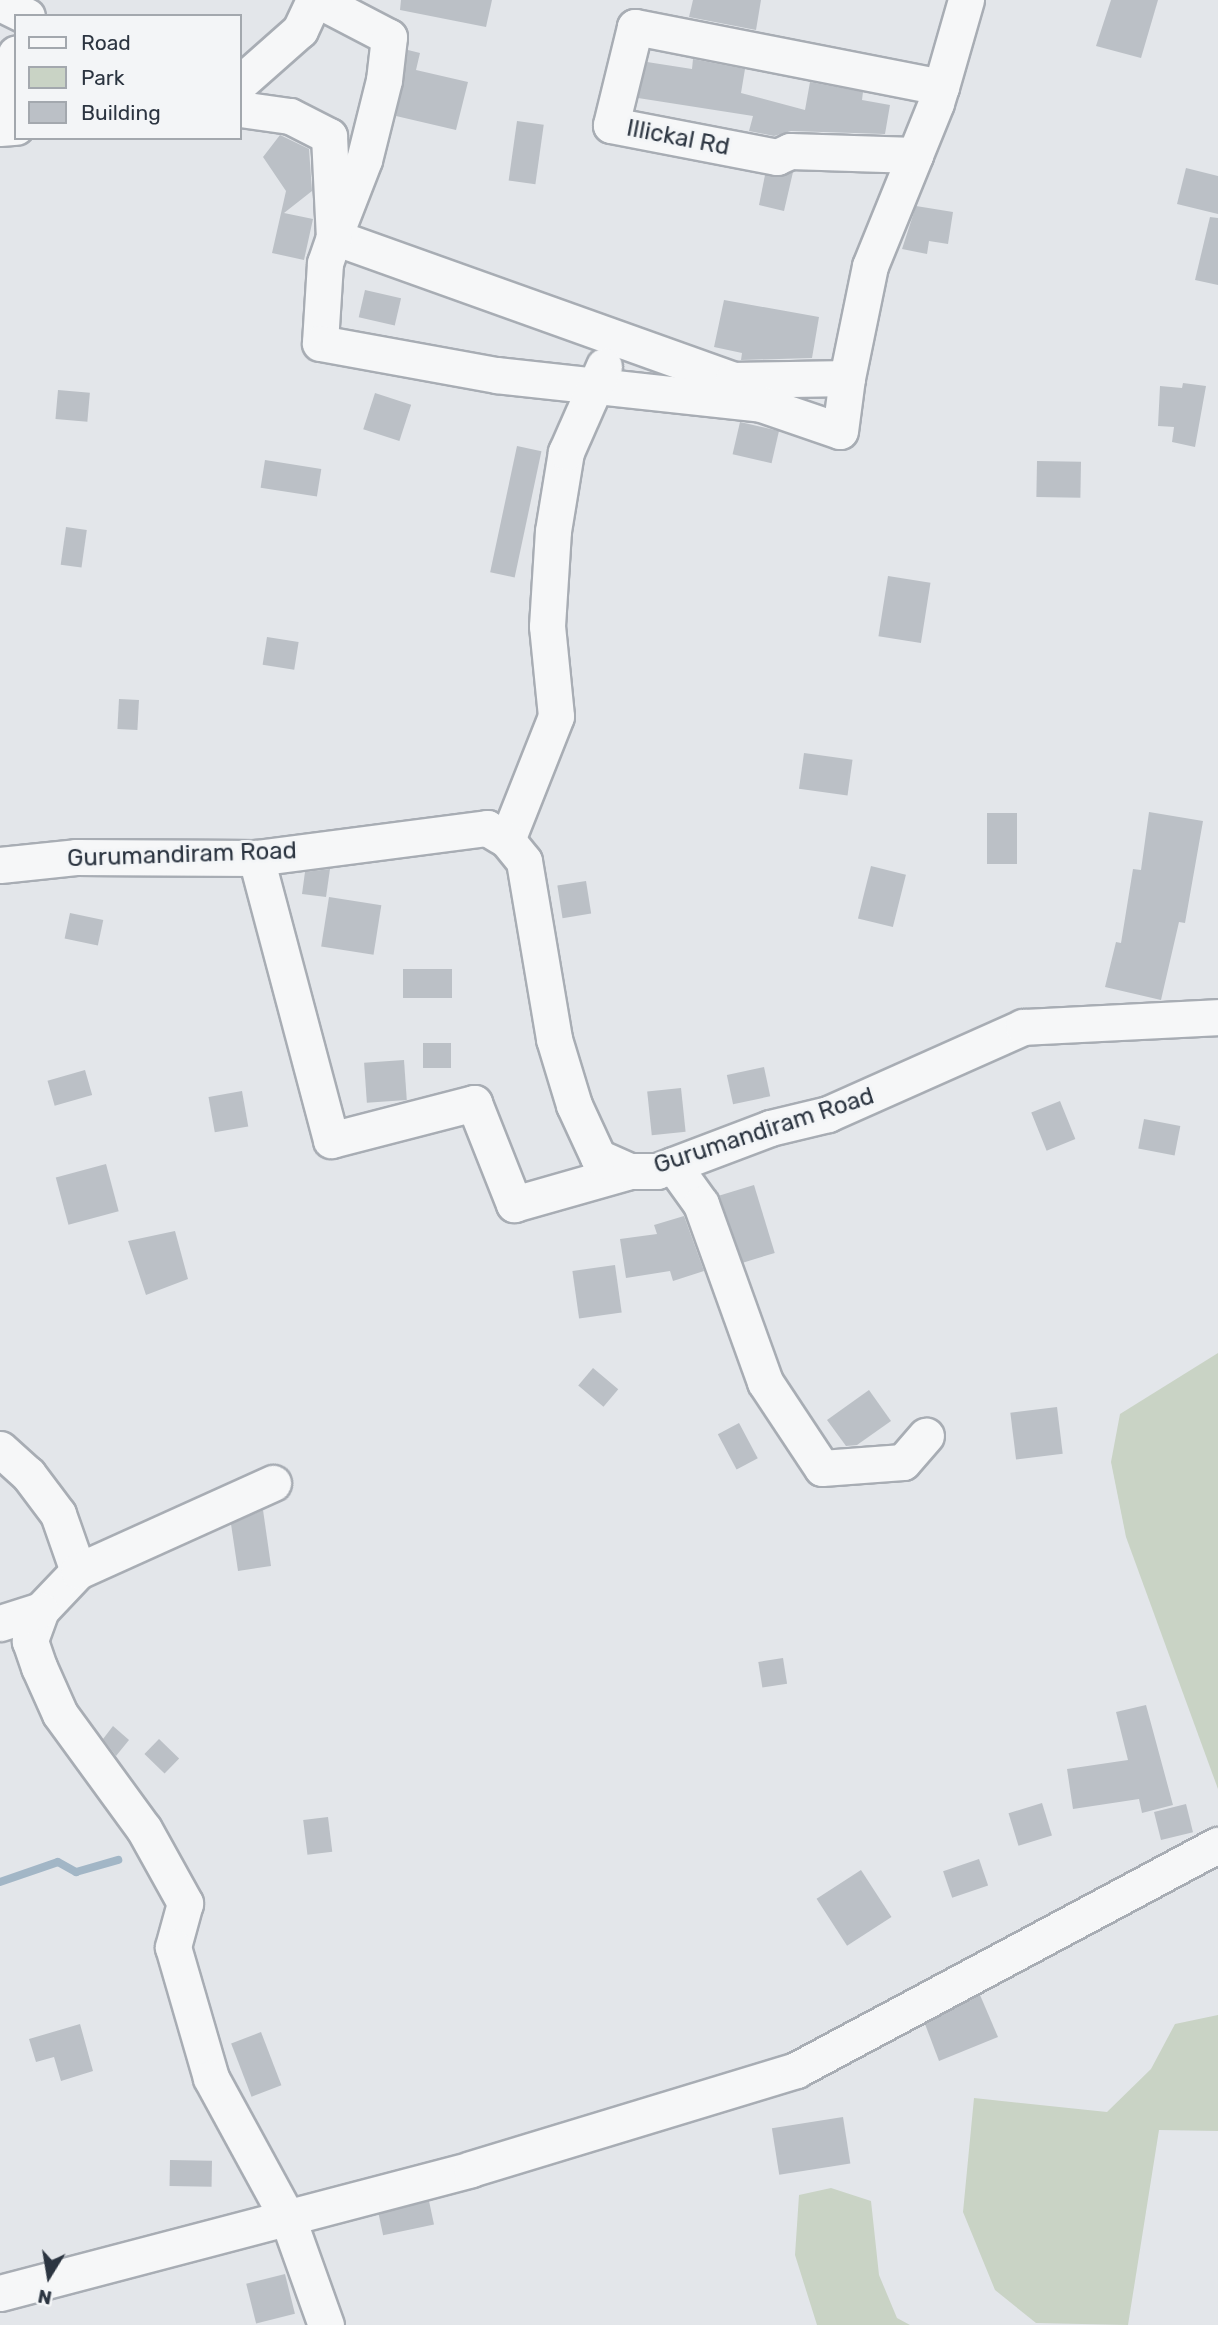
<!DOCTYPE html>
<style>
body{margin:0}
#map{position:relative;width:1218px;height:2325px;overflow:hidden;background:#e3e6ea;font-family:Rubik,sans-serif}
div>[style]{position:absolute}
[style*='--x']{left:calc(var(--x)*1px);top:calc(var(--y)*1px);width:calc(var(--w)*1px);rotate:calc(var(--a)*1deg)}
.green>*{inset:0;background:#c9d3c5}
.stream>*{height:8px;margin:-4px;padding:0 4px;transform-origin:4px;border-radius:4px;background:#a2b6c6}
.building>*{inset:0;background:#bbc0c6;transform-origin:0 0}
.roads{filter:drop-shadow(2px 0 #a8adb4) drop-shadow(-2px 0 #a8adb4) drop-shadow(0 2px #a8adb4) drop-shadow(0 -2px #a8adb4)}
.minor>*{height:35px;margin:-17.5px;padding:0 17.5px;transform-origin:17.5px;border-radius:17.5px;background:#f6f7f8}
span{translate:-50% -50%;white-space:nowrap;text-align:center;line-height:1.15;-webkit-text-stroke:6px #f3f5f7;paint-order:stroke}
.street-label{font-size:24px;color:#2c3541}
.legend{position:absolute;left:14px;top:14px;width:228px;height:126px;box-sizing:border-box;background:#f3f5f7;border:2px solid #a3a8ae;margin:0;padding:9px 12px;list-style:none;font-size:21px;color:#2c3541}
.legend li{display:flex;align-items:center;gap:14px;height:35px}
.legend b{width:35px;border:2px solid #a3a8ae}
.north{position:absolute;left:14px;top:2241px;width:70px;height:70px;-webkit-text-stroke:5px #f3f5f7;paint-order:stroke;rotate:191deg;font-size:19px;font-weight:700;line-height:28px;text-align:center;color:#2c3541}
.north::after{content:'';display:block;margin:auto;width:24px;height:32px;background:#2c3541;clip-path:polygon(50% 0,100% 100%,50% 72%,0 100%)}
</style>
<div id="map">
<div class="green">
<i style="clip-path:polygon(1218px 1353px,1218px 1789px,1126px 1537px,1111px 1462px,1120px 1414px)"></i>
<i style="clip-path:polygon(1218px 2015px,1218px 2131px,1159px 2130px,1128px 2325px,1036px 2323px,995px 2290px,963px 2212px,974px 2098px,1107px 2112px,1151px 2069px,1175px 2024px)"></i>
<i style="clip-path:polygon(831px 2188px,871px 2201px,879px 2275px,897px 2318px,910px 2325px,817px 2325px,795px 2255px,799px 2195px)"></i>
</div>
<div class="stream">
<i style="--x:0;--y:1882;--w:61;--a:-19"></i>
<i style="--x:58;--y:1862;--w:21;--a:29"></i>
<i style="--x:76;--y:1872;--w:44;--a:-15.9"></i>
</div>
<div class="building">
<i style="clip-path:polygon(401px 0,492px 0,486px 27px,400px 10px)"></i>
<i style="clip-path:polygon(693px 0,761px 0,756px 30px,689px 17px)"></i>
<i style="clip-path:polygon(1111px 0,1158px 0,1141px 58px,1096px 46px)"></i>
<i style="clip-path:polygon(408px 50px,420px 53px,416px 70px,468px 82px,456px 130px,396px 116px)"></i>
<i style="clip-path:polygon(693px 59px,745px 69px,741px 93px,805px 110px,810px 82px,863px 92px,862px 100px,890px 105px,885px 134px,791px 131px,774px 136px,749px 131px,753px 116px,638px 98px,647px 62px,692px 69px)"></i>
<i style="left:517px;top:121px;width:27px;height:60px;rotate:8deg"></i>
<i style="clip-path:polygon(280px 135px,309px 149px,312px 191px,284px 213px,313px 219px,304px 260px,272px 253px,286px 191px,263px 157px)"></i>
<i style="clip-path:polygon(1186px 168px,1218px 176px,1218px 214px,1177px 204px)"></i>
<i style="clip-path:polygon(793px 172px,784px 211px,759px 205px,765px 175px)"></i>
<i style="clip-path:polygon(916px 206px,953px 212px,948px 244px,929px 241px,927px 254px,902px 249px)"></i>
<i style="clip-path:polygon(1210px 217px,1218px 218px,1218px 285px,1195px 280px)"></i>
<i style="left:365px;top:290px;width:37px;height:28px;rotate:13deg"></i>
<i style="clip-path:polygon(724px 300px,819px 317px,812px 358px,741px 360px,742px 353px,714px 347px)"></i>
<i style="clip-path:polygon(1183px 383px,1206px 386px,1195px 447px,1172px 442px,1174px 427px,1158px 426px,1160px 386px,1182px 388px)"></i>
<i style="left:58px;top:390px;width:32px;height:29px;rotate:5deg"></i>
<i style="left:375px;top:393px;width:38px;height:38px;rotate:18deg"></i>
<i style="left:740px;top:422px;width:40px;height:33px;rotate:13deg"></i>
<i style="left:517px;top:446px;width:25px;height:129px;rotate:12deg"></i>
<i style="left:265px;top:460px;width:57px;height:28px;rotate:9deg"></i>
<i style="left:1037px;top:461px;width:44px;height:36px;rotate:1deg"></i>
<i style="left:66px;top:527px;width:21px;height:38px;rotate:8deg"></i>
<i style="left:888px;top:576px;width:43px;height:61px;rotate:9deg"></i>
<i style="left:267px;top:637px;width:32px;height:28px;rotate:9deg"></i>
<i style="left:119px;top:699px;width:20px;height:30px;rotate:3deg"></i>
<i style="left:804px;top:753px;width:49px;height:36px;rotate:8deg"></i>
<i style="clip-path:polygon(1149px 812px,1203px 821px,1185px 923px,1179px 922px,1161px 1000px,1105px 987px,1116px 942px,1121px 943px,1133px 869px,1141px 870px)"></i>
<i style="left:987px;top:813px;width:30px;height:51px"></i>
<i style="left:871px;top:866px;width:36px;height:54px;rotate:14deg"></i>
<i style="clip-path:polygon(330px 869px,326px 897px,302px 894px,305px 872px)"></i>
<i style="left:586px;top:881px;width:33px;height:29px;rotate:81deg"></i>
<i style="left:329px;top:897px;width:53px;height:50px;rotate:9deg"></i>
<i style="left:70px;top:913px;width:34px;height:26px;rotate:12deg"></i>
<i style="left:403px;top:969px;width:49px;height:29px"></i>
<i style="left:423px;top:1043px;width:28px;height:25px"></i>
<i style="left:404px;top:1060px;width:40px;height:40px;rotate:86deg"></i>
<i style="left:764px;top:1067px;width:30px;height:38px;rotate:78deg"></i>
<i style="left:85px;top:1070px;width:26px;height:39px;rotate:74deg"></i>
<i style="left:681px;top:1088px;width:44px;height:34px;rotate:84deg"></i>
<i style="left:242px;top:1091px;width:36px;height:34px;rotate:80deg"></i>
<i style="left:1060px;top:1101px;width:41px;height:31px;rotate:68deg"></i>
<i style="left:1144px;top:1119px;width:37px;height:30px;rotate:11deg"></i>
<i style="left:106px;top:1164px;width:49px;height:52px;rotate:75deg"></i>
<i style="left:754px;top:1185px;width:71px;height:36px;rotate:73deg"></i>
<i style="clip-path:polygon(684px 1216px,704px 1271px,673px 1281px,670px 1271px,626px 1278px,620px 1239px,657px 1234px,654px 1225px)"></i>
<i style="clip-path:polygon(175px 1231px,188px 1279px,146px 1295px,128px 1241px)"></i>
<i style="left:615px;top:1265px;width:48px;height:43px;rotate:82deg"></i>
<i style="left:593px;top:1368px;width:33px;height:23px;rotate:40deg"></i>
<i style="clip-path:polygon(869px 1390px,891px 1421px,857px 1445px,846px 1446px,827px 1420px)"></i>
<i style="left:1057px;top:1407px;width:47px;height:47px;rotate:83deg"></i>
<i style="left:739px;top:1423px;width:40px;height:24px;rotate:62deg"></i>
<i style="clip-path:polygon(263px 1510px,271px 1566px,238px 1571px,231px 1524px)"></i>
<i style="left:783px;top:1658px;width:26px;height:25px;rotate:81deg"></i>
<i style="clip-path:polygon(1146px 1705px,1173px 1805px,1142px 1813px,1139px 1799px,1073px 1809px,1067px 1769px,1128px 1760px,1116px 1712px)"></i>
<i style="clip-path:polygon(113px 1726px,129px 1740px,116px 1756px,103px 1739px)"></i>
<i style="left:159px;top:1739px;width:28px;height:21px;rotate:44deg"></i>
<i style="left:1042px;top:1803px;width:34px;height:35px;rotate:73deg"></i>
<i style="left:1186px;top:1804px;width:29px;height:33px;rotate:76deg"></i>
<i style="left:328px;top:1817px;width:35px;height:25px;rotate:83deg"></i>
<i style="left:979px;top:1859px;width:28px;height:38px;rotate:71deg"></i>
<i style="left:861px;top:1870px;width:56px;height:53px;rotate:57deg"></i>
<i style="clip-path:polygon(980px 1995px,998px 2037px,939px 2061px,925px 2024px)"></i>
<i style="clip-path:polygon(80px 2024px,93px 2071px,61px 2081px,54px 2057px,36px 2062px,29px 2039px)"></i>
<i style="left:261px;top:2032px;width:57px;height:32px;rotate:69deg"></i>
<i style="left:843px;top:2117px;width:47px;height:72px;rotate:81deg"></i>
<i style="left:170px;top:2160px;width:42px;height:26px;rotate:1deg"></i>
<i style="left:429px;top:2201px;width:24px;height:52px;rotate:78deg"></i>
<i style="left:285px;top:2274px;width:41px;height:40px;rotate:76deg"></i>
</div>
<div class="roads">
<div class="minor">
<i style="--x:318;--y:0;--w:80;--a:27.5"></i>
<i style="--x:389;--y:37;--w:43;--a:96.6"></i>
<i style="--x:384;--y:80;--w:82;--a:104"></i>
<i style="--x:364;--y:160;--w:83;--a:111.3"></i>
<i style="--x:334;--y:237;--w:424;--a:19.7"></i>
<i style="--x:733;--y:380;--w:114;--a:-1"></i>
<i style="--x:847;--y:378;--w:114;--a:-78.4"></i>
<i style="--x:870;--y:266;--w:120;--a:-67.9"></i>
<i style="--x:0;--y:3;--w:30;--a:26"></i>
<i style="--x:240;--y:83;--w:80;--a:-41.5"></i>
<i style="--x:300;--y:30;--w:33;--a:-65"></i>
<i style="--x:941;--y:87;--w:312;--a:-168.9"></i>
<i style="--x:635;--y:27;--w:101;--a:103.8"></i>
<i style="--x:611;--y:125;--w:169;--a:10.9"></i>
<i style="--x:777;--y:157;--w:14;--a:-25"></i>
<i style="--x:790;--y:151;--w:125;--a:1.8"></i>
<i style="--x:915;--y:155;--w:56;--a:-68"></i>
<i style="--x:936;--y:103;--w:17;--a:-73"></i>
<i style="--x:941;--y:87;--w:91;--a:-74"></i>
<i style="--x:0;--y:104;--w:53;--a:-72.6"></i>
<i style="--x:240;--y:109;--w:50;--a:8"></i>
<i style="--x:290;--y:116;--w:44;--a:27.1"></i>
<i style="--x:329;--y:136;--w:101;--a:87.2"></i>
<i style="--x:334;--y:237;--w:28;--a:109"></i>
<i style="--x:325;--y:263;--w:80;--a:93.6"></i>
<i style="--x:320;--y:343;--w:179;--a:10.3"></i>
<i style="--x:496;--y:375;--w:267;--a:6.2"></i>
<i style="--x:761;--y:404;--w:83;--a:18.9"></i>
<i style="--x:840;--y:431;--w:53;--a:-82.5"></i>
<i style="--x:0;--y:128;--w:16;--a:-4"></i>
<i style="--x:507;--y:840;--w:133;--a:-68.4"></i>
<i style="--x:556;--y:716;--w:90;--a:-95.7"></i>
<i style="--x:547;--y:626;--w:95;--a:-86.4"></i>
<i style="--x:553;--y:531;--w:80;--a:-80.7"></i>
<i style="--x:566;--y:452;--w:94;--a:-66.2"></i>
<i style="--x:256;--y:858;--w:292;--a:75.1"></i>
<i style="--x:331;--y:1140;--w:148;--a:-14.5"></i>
<i style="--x:474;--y:1103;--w:109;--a:68.4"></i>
<i style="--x:514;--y:1204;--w:121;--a:-15.9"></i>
<i style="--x:0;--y:865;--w:76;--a:-6"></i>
<i style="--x:76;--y:857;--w:180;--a:0.3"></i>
<i style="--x:256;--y:858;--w:233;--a:-7.4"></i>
<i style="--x:487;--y:828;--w:23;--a:31"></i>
<i style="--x:507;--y:840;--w:27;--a:51"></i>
<i style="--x:524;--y:861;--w:181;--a:80.4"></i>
<i style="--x:554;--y:1039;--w:69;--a:73.1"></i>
<i style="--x:574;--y:1105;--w:57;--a:65.2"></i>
<i style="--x:598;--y:1157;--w:35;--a:24"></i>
<i style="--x:630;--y:1171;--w:27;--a:0"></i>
<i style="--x:657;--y:1171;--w:121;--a:-20.8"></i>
<i style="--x:770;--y:1128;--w:60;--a:-13.6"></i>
<i style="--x:828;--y:1114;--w:214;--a:-24"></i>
<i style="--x:1023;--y:1027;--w:195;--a:-2.9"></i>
<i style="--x:673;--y:1165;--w:48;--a:54.3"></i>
<i style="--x:701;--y:1204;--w:189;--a:70.2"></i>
<i style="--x:765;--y:1382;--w:103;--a:56.5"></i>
<i style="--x:822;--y:1468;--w:81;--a:-4.2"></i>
<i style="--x:903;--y:1462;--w:35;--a:-49"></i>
<i style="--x:0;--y:1449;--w:38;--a:42"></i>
<i style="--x:28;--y:1474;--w:50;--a:53.1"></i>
<i style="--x:58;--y:1514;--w:60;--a:70.7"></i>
<i style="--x:78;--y:1571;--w:54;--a:133.5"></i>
<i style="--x:41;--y:1610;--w:33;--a:110"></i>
<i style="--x:30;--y:1641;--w:28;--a:71"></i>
<i style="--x:39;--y:1667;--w:51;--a:65.9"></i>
<i style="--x:60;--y:1714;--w:142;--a:53.9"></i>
<i style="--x:144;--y:1829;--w:85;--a:61"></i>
<i style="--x:185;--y:1903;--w:46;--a:105.3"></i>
<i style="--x:173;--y:1947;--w:136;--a:73.8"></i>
<i style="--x:211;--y:2078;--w:161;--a:61.4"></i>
<i style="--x:288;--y:2219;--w:113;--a:70.3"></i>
<i style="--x:78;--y:1571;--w:214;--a:-24.3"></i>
<i style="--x:0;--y:1623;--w:43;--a:-17.6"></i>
<i style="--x:0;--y:2293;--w:487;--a:-14.7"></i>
<i style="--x:471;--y:2169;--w:340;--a:-16.9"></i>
<i style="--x:796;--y:2070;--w:478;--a:-28.1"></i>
</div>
</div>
<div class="street-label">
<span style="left:678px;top:138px;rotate:11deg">Illickal Rd</span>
<span style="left:182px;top:855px;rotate:-2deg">Gurumandiram Road</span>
<span style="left:764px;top:1131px;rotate:-18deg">Gurumandiram Road</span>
</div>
<ul class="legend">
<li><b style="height:9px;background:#f6f7f8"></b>Road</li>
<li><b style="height:19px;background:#c9d3c5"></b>Park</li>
<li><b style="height:19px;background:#bbc0c6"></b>Building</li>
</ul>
<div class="north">N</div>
</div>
